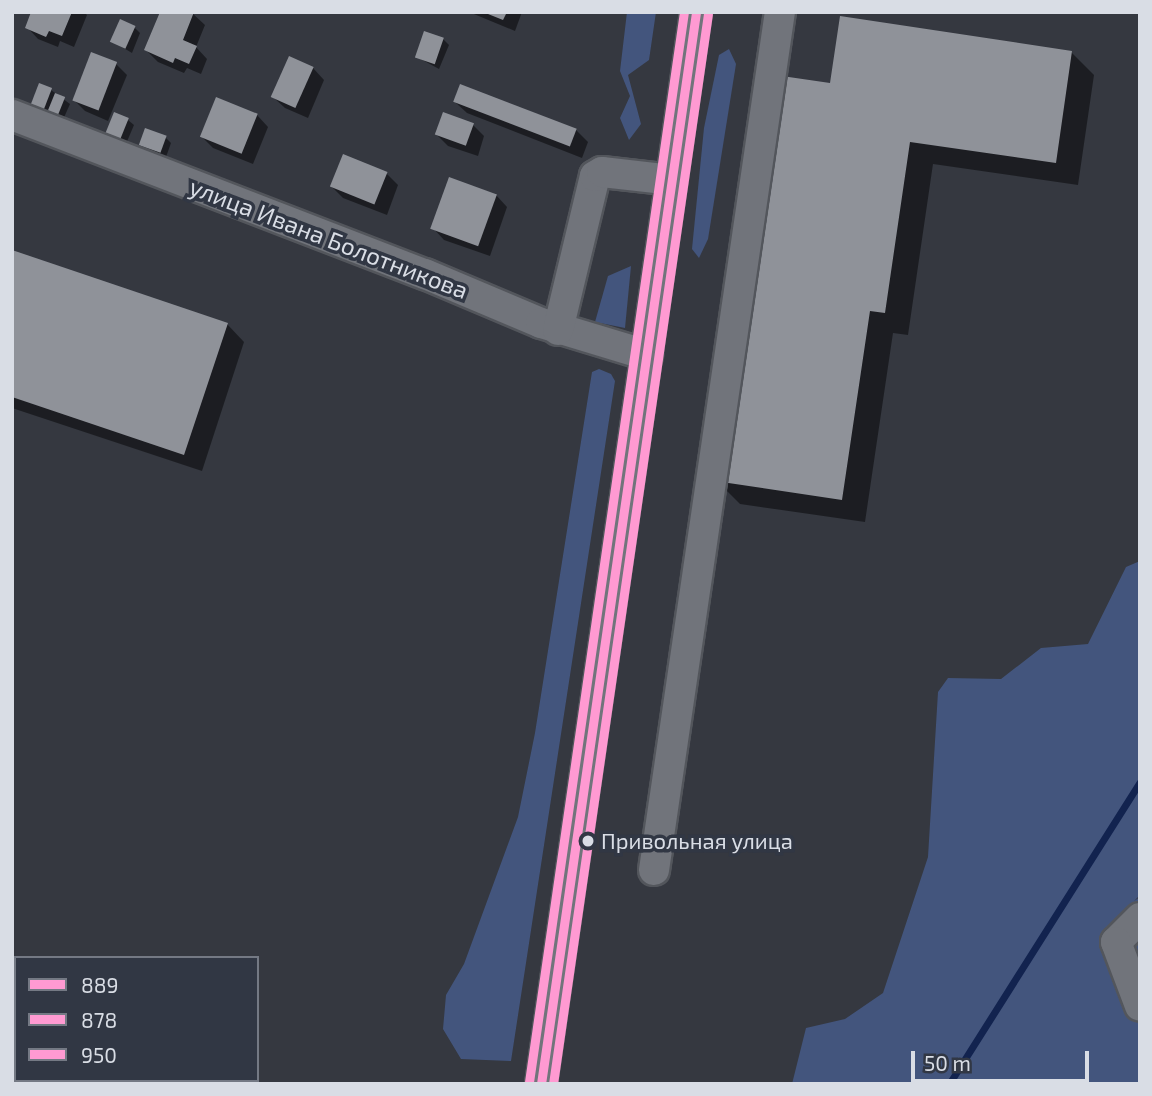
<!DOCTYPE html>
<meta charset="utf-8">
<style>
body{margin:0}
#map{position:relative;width:1152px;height:1096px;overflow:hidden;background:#353840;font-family:"Exo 2",sans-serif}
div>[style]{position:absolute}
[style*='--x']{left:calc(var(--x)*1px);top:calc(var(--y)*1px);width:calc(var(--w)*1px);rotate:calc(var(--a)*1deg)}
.green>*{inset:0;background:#43557d}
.shadow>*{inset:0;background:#0007}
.stream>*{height:7px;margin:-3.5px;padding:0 3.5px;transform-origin:3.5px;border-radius:3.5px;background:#12234f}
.building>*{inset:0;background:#8f9299;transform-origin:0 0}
.roads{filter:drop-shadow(2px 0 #53565c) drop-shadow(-2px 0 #53565c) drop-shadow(0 2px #53565c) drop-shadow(0 -2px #53565c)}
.minor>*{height:30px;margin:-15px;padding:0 15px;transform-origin:15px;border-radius:15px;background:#71747b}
.bus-1>*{height:9px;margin:-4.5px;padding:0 4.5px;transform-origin:4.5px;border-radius:4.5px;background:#ff9ad2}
.bus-2>*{height:9px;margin:-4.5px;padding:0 4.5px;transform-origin:4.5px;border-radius:4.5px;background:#ff9ad2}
.bus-3>*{height:9px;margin:-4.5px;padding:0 4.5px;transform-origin:4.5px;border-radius:4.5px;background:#ff9ad2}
.dots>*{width:19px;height:19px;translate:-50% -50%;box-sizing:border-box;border:4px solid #313744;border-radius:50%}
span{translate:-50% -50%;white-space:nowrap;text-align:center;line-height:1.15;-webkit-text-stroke:7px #313744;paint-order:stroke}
.bus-label{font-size:22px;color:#d9dde5}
.left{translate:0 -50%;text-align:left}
.street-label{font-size:24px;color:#d9dde5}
.frame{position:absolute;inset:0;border:14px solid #d9dde5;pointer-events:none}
.legend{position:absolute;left:14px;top:956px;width:245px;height:126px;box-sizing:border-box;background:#313744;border:2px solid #747984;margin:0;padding:9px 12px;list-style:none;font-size:21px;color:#d9dde5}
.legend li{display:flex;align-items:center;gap:14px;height:35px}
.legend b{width:35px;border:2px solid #747984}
.scale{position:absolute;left:911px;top:1051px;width:178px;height:32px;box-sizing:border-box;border:4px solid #d9dde5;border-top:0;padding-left:9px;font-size:21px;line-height:24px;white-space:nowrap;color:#d9dde5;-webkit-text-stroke:5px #313744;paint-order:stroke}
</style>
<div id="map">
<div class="green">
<i style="clip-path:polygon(627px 12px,656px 12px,649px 60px,628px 75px,641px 124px,629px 140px,620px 118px,630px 96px,620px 71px)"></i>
<i style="clip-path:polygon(729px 49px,736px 64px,708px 239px,699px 258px,692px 249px,704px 128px,719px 55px)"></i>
<i style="clip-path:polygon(631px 266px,625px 328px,595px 322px,608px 276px)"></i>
<i style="clip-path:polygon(599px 369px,611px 374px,615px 381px,511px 1061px,461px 1059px,443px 1029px,446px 995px,464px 964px,518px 817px,535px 733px,592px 372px)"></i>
<i style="clip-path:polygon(1140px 561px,1140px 895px,1134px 901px,1140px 897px,1140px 1084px,792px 1084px,806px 1028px,845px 1019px,883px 993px,928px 857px,938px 692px,948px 678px,1001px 679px,1041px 648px,1088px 644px,1126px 567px)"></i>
</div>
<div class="shadow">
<i style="clip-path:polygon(33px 12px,84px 12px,87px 15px,74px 47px,60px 41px,58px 47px,38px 39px,27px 27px)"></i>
<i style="clip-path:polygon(191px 12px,205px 25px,196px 47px,207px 59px,201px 74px,187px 68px,184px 73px,158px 62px,146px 50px)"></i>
<i style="clip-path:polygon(469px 12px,522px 12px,515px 31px)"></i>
<i style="clip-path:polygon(135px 28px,140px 33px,132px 53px,112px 41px)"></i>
<i style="clip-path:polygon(443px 39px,449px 45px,439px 69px,417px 57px)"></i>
<i style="clip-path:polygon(1071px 52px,1094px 75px,1078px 185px,933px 164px,908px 335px,893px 333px,865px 522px,740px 504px,716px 480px,831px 85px)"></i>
<i style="clip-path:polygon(116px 64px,127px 75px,108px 121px,85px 111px,74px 100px)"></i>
<i style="clip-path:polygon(313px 68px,324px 80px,308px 118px,285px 108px,273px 97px)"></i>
<i style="clip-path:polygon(51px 90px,70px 104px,62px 122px,36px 113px)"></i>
<i style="clip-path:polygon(455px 102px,576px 130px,588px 142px,582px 158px,467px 113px)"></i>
<i style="clip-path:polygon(257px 115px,268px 127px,253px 164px,213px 148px,202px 137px)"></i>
<i style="clip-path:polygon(128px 120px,134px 125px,123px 151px,109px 145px)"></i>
<i style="clip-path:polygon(473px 125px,484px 136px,478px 156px,448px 146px,437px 135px)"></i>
<i style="clip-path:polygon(166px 138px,171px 143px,166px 157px,140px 144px)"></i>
<i style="clip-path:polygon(387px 174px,398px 185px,387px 215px,343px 198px,332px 187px)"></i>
<i style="clip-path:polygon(496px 195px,507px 207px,490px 256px,444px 240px,433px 228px)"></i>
<i style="clip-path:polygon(12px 252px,227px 324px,244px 342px,202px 471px,12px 408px)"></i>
</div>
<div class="stream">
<i style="--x:949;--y:1084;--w:357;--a:-57.7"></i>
</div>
<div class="building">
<i style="clip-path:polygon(31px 12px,72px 12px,62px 36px,49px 31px,46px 37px,25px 28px)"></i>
<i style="clip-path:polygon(160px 12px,194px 12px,183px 40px,197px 46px,189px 64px,175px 58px,173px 63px,144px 50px)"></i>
<i style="clip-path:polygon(483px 12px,507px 12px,503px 20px)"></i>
<i style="clip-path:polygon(840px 16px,1072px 51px,1056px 163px,910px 142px,885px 313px,870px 311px,842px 500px,715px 481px,775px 75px,830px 83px)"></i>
<i style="left:120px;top:19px;width:17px;height:25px;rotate:24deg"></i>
<i style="left:424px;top:31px;width:21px;height:28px;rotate:19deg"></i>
<i style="left:91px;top:52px;width:28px;height:52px;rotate:21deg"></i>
<i style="left:289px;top:56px;width:27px;height:45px;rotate:24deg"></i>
<i style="left:39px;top:83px;width:14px;height:27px;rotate:21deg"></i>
<i style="left:460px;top:84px;width:125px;height:19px;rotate:21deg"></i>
<i style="left:55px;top:93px;width:11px;height:23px;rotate:22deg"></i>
<i style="left:216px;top:97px;width:45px;height:43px;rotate:22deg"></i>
<i style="left:114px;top:112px;width:16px;height:30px;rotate:22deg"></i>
<i style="left:443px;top:112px;width:33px;height:24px;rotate:20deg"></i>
<i style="left:145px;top:128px;width:23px;height:18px;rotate:20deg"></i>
<i style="left:343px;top:154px;width:48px;height:35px;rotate:22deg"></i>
<i style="left:449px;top:177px;width:51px;height:55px;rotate:20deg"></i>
<i style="clip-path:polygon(12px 250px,228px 323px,184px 455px,12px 397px)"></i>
</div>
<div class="roads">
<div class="minor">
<i style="--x:12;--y:115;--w:443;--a:21.1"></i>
<i style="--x:425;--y:274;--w:126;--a:22.9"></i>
<i style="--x:541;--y:323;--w:111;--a:16.8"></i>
<i style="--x:558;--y:330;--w:158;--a:-76.5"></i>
<i style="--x:595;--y:176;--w:8;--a:-30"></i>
<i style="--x:602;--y:172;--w:70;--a:6.5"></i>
<i style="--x:654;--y:870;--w:867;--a:-81.65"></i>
<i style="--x:1140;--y:918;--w:34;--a:135"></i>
<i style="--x:1116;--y:942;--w:68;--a:69.4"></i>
<i style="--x:541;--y:1084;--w:1083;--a:-81.77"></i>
</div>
</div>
<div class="bus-1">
<i style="--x:541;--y:1084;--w:1083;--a:-81.77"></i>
</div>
<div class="bus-2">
<i style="--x:553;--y:1084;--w:1081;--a:-81.76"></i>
</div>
<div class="bus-3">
<i style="--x:529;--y:1082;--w:1081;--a:-81.76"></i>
</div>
<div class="dots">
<i style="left:588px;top:841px;background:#d9dde5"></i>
</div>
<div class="bus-label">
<span class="left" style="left:601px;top:841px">Привольная улица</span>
</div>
<div class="street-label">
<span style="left:329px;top:238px;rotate:21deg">улица Ивана Болотникова</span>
</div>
<div class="frame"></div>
<ul class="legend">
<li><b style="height:9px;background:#ff9ad2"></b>889</li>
<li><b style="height:9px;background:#ff9ad2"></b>878</li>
<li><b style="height:9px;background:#ff9ad2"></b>950</li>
</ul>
<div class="scale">50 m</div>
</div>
